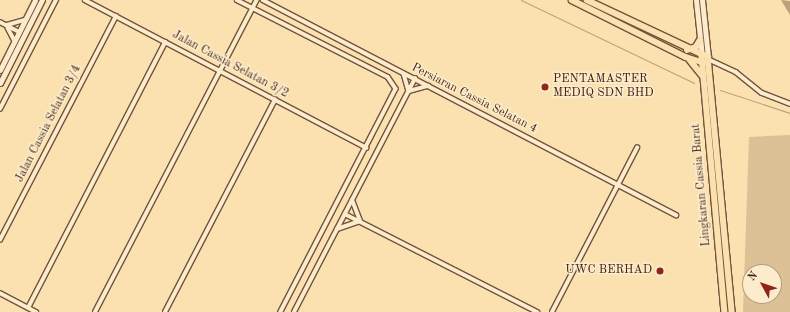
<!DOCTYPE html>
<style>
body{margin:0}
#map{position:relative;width:790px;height:312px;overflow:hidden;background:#fae1af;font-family:"Old Standard TT",serif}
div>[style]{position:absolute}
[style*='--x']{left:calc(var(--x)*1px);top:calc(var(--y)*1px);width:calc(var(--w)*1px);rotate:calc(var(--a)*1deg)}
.green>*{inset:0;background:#dbc195}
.water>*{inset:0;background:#bca17b}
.stream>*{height:1px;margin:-0.5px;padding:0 0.5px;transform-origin:0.5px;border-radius:0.5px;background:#bca17b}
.roads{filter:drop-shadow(1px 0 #72533d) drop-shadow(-1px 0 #72533d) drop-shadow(0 1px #72533d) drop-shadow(0 -1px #72533d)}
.street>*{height:3.5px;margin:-1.75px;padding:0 1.75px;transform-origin:1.75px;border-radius:1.75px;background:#fceccb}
.secondary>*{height:5px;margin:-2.5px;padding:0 2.5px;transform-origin:2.5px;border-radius:2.5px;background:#fceccb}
.primary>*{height:5.5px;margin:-2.75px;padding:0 2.75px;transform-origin:2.75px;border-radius:2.75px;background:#fae1af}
.dots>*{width:11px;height:11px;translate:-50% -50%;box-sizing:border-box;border:2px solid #fceccb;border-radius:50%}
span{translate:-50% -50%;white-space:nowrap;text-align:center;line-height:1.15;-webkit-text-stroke:3px #fceccb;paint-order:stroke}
.street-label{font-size:12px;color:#452417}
.poi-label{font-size:12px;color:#452417}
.left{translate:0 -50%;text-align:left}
.right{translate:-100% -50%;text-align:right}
.north{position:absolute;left:742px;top:264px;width:40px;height:40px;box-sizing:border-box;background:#fceccb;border:1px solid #b39c83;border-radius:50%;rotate:310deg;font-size:11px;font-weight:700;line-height:16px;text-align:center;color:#452417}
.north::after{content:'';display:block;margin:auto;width:14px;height:18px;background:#8f2418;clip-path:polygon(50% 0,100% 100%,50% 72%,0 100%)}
</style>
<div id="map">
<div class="green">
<i style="clip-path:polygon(evenodd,790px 135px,790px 312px,743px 312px,749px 137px,790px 135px,750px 272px,774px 272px,774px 296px,750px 296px,750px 272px)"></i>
</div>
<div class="water">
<i style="clip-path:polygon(781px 0,790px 1px,790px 15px)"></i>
</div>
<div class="stream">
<i style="--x:521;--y:0;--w:192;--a:25.6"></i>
<i style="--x:720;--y:90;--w:74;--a:18.2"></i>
</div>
<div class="roads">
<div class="street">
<i style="--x:85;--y:0;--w:318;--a:27.7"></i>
<i style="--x:237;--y:0;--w:169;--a:27"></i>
<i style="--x:388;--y:77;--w:14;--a:56"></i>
<i style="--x:396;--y:89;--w:251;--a:117.3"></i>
<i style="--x:263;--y:0;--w:466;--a:27.5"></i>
<i style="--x:0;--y:22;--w:22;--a:27"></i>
<i style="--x:7;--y:25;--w:18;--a:-16"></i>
<i style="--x:8;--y:28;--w:15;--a:62"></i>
<i style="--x:708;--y:59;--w:31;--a:25"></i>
<i style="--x:736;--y:72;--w:33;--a:39"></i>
<i style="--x:762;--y:93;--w:30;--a:21"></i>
<i style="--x:404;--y:74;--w:18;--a:74"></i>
<i style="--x:409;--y:91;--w:20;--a:-15"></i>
<i style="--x:0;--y:109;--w:123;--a:-62.8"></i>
<i style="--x:345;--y:214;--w:216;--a:27"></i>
<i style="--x:337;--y:229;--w:24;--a:-19"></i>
<i style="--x:360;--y:221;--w:22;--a:-111"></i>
<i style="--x:0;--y:240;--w:252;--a:-62.6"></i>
<i style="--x:0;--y:293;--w:41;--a:27.8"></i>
<i style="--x:28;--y:308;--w:299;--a:-62.7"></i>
<i style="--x:95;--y:312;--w:352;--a:-62.6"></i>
<i style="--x:165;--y:312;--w:239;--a:-62.6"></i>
<i style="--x:294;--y:312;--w:263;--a:-62.6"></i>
<i style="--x:552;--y:312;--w:185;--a:-62.6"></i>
</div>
<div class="secondary">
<i style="--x:696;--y:0;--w:56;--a:83.9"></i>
<i style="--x:702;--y:0;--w:57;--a:84"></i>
<i style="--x:0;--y:70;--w:78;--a:-63.4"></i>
<i style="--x:0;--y:83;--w:93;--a:-63.2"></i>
</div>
<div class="primary">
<i style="--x:572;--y:0;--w:127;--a:26.6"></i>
<i style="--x:686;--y:57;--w:19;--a:18"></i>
<i style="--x:587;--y:0;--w:134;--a:25.2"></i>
<i style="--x:708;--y:57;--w:256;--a:84.6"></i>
<i style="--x:687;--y:50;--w:9;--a:-18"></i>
<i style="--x:696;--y:47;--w:8;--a:-60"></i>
<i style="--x:702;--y:56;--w:257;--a:84.9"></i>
<i style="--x:690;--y:60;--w:19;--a:51"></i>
</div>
</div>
<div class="dots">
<i style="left:545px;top:87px;background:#8f2418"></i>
<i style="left:660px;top:271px;background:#8f2418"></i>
</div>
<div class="street-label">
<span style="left:230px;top:65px;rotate:28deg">Jalan Cassia Selatan 3/2</span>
<span style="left:474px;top:99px;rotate:27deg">Persiaran Cassia Selatan 4</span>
<span style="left:49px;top:124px;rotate:-63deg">Jalan Cassia Selatan 3/4</span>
<span style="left:702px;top:185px;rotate:-95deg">Lingkaran Cassia Barat</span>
</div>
<div class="poi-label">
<span class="left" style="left:553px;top:87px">PENTAMASTER<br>MEDIQ SDN BHD</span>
<span class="right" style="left:652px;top:271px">UWC BERHAD</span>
</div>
<div class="north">N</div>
</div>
